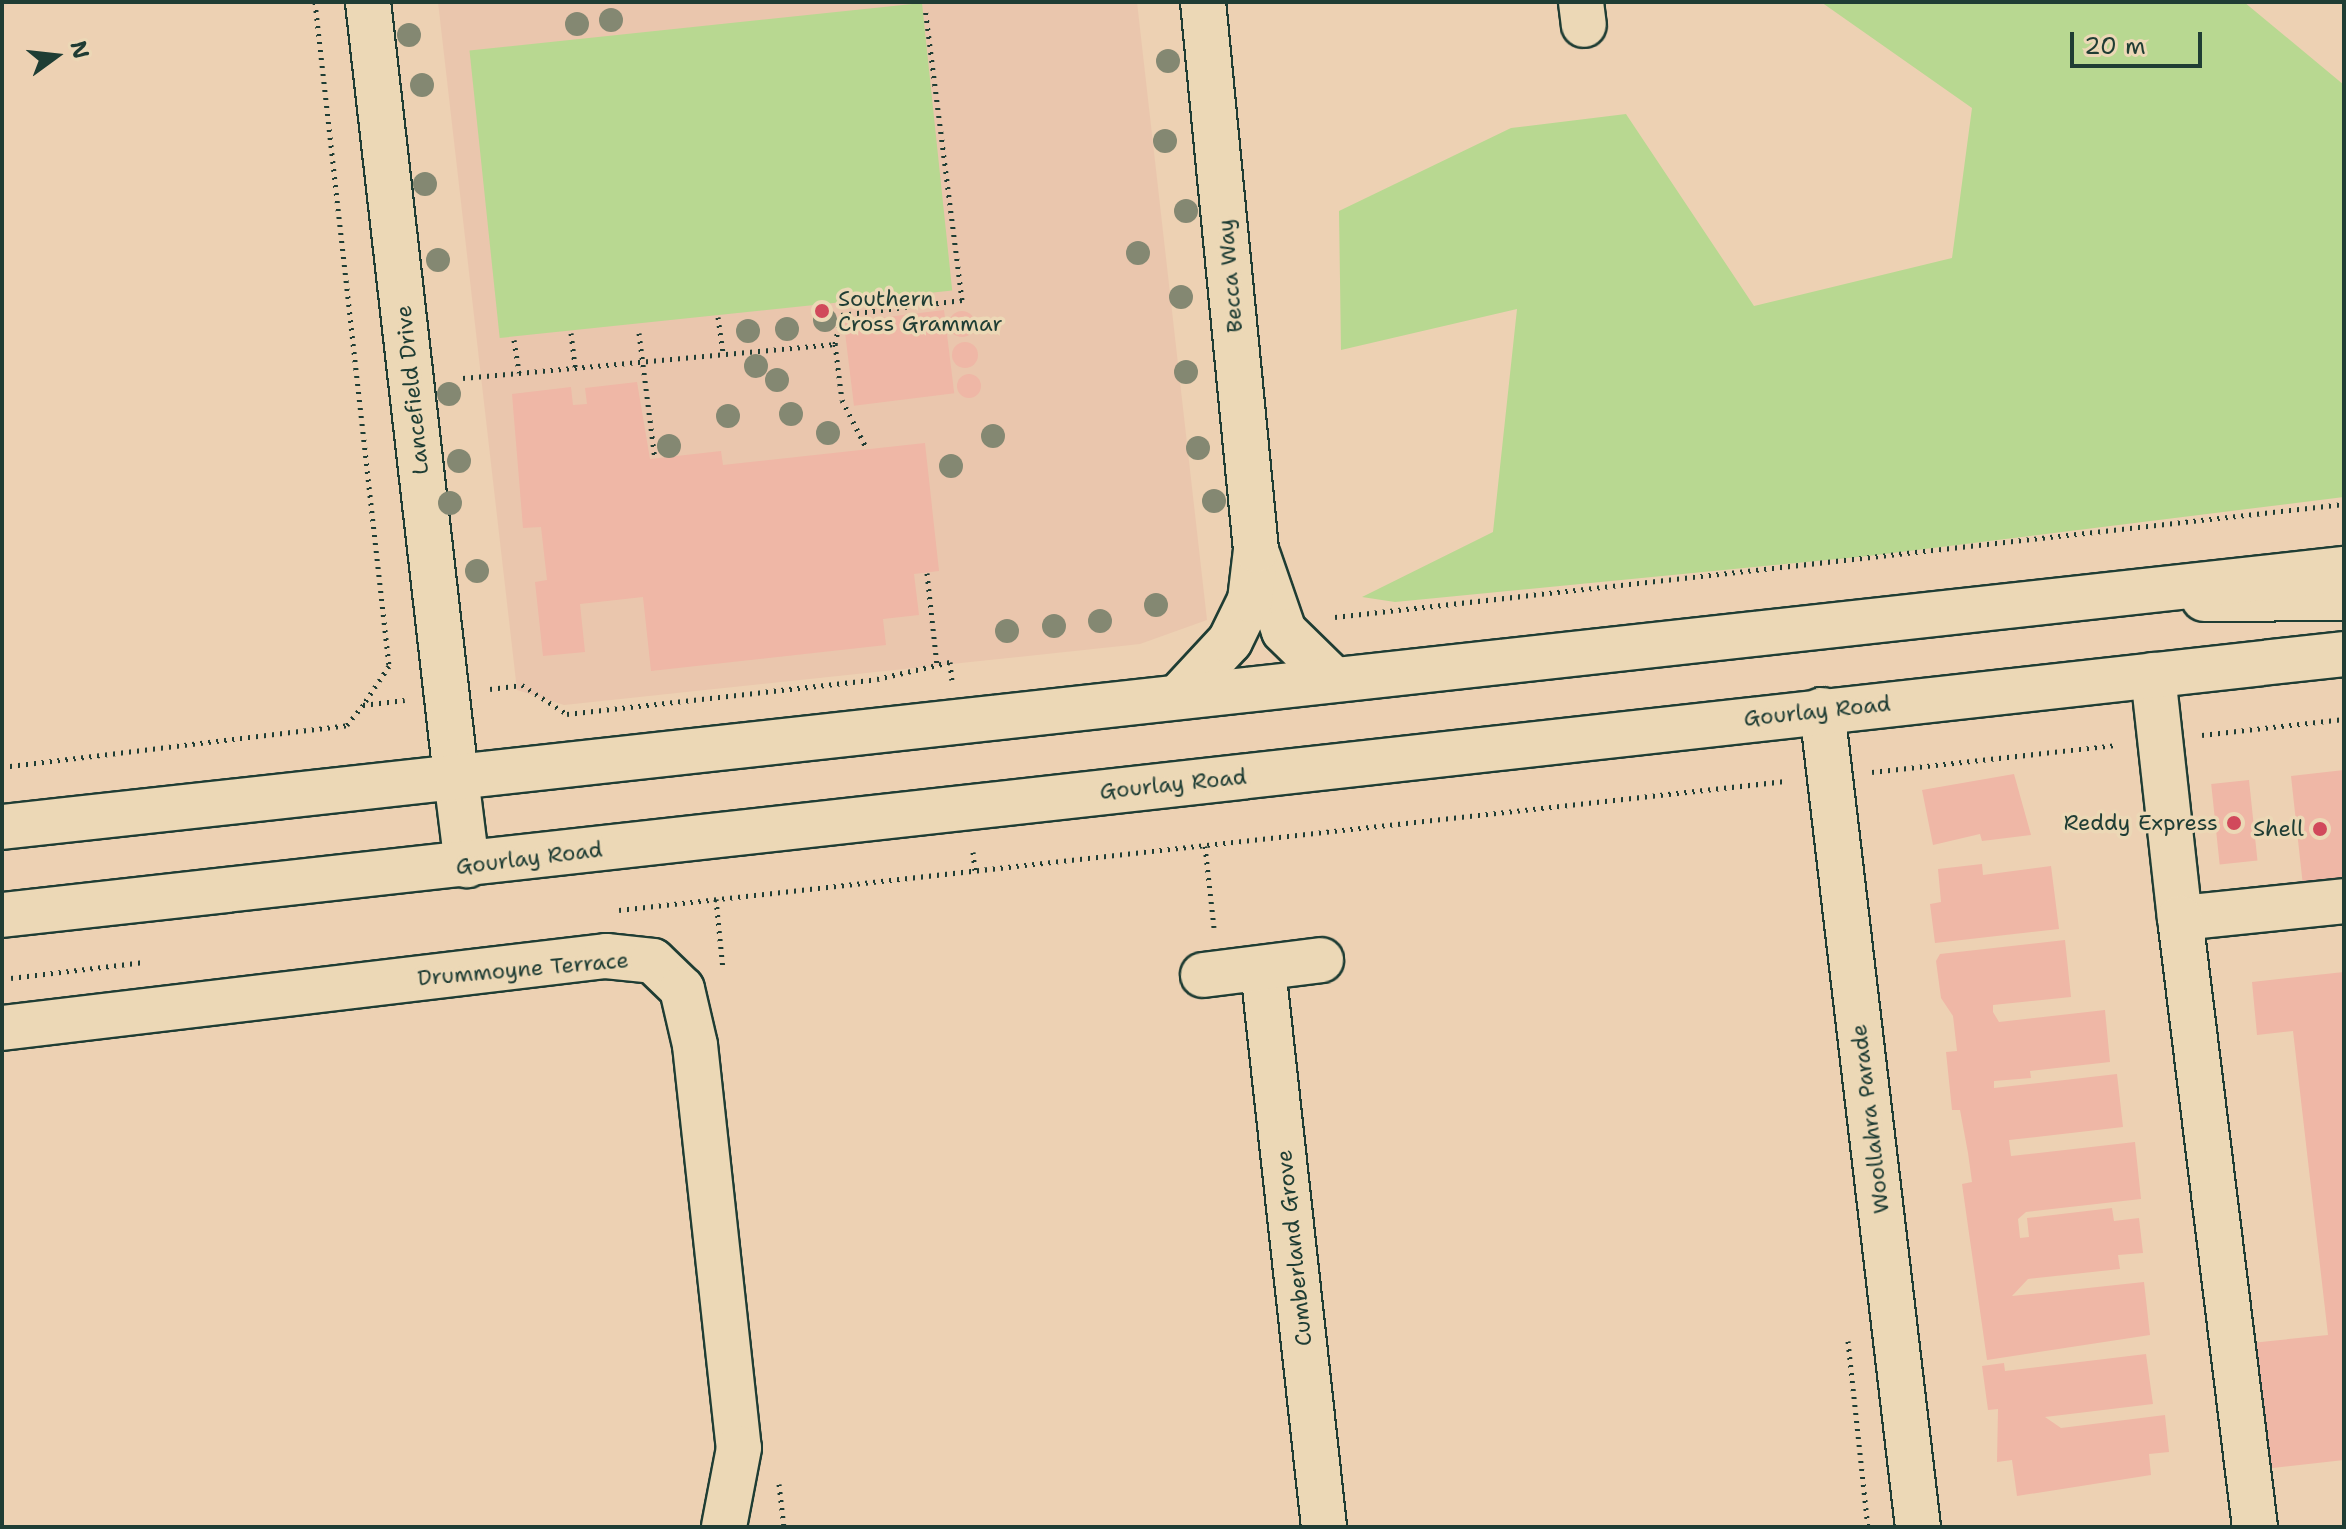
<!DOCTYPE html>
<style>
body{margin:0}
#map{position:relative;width:2346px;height:1529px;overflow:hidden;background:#edd1b3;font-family:"Shantell Sans",sans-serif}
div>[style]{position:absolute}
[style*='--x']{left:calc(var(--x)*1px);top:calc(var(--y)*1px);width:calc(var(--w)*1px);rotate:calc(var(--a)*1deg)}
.built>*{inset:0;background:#eac6ad}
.green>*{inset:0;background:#b8d891;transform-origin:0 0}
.building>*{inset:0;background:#efb7a6;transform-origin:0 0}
.round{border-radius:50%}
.path>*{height:5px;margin-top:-2.5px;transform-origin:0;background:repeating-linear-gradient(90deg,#1f3d34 0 2px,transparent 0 8px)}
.roads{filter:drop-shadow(2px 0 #1f3d34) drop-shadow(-2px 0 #1f3d34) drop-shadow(0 2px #1f3d34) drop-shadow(0 -2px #1f3d34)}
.minor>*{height:44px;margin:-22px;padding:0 22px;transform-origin:22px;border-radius:22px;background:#ecd8b6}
.major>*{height:44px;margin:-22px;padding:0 22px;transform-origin:22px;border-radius:22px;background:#ecd8b6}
.trees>*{width:24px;height:24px;margin:-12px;border-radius:50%;background:#848872}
.dots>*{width:22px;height:22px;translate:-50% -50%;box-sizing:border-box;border:4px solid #ecd8b6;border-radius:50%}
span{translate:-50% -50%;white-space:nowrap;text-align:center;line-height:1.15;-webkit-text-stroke:7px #ecd8b6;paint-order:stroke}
.street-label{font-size:22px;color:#1f3d34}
.poi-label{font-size:22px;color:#1f3d34}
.left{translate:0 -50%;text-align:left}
.right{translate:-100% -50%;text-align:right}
.frame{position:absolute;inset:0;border:4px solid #1f3d34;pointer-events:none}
.north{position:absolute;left:16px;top:16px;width:80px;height:80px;-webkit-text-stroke:6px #ecd8b6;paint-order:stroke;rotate:75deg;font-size:22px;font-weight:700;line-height:32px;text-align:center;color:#1f3d34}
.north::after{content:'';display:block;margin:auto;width:28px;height:36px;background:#1f3d34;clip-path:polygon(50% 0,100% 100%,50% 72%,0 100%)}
.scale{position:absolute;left:2070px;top:32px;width:132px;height:36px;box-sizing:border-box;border:4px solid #1f3d34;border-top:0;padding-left:10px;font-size:24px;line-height:28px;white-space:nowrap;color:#1f3d34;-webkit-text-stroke:6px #ecd8b6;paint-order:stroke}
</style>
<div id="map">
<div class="built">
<i style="clip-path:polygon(438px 2px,1137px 2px,1207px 620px,1140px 644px,564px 705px,517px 690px)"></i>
</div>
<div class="green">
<i style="clip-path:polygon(1821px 2px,2244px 2px,2344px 85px,2344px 497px,1868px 556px,1395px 602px,1362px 597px,1493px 532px,1517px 309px,1341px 350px,1339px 211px,1511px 128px,1626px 114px,1754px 306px,1952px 258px,1972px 108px)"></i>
<i style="left:922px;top:3px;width:289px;height:455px;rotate:84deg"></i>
</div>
<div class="building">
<i style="left:944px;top:310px;width:84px;height:101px;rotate:83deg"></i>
<i class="round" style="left:949px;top:311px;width:26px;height:26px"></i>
<i class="round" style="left:952px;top:342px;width:26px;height:26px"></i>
<i class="round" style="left:957px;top:374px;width:24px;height:24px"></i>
<i style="clip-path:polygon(637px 382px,650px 459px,721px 451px,723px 465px,925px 443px,939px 571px,914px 574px,919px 615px,883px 619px,886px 645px,651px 671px,643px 597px,580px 604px,585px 652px,543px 656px,535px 582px,547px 580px,541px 527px,523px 528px,512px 394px,571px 387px,573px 405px,587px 404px,585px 388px)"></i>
<i style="clip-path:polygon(2344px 770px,2344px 881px,2303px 886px,2291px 776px)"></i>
<i style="clip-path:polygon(2014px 774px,2031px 835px,1982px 841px,1980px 834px,1933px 845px,1922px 790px)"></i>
<i style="left:2249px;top:780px;width:81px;height:38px;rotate:84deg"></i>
<i style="clip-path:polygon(1982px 864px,1983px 875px,2051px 866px,2059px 929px,1935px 943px,1930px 904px,1941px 902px,1938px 869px)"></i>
<i style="clip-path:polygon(2065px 940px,2071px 997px,1993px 1005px,1993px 1012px,1999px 1022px,2105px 1010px,2110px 1062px,2030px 1071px,2031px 1078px,1994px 1081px,1994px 1088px,2117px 1074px,2123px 1127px,2009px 1140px,2011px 1156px,2135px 1142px,2141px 1199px,2026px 1212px,2018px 1219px,2020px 1238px,2029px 1237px,2027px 1218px,2112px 1208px,2114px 1221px,2139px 1218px,2143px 1253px,2118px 1255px,2120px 1269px,2028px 1279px,2012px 1296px,2144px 1282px,2150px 1335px,1987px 1360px,1962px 1184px,1972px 1182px,1968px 1153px,1960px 1110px,1952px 1110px,1946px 1052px,1957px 1051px,1953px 1016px,1941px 998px,1936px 961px,1940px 954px)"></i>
<i style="clip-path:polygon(2344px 972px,2344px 1460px,2255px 1470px,2241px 1344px,2328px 1335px,2293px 1031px,2257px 1035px,2252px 982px)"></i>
<i style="clip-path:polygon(2146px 1354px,2153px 1404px,2045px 1417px,2061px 1428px,2165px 1415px,2169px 1452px,2149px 1454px,2151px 1475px,2017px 1496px,2012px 1460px,1997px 1462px,1998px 1409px,1988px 1410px,1982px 1366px,2004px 1363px,2005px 1371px)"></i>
</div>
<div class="path">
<i style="--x:315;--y:2;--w:668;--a:83.64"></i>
<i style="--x:389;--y:666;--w:47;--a:123.7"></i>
<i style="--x:718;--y:317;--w:37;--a:82"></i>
<i style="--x:571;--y:333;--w:35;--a:83"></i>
<i style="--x:639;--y:333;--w:127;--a:82.8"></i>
<i style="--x:514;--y:340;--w:33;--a:81"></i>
<i style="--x:835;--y:344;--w:30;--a:-78"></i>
<i style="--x:841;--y:315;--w:122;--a:-7.1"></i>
<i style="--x:962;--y:300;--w:294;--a:-97.2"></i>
<i style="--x:463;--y:378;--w:374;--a:-5.2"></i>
<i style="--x:835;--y:344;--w:56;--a:82.9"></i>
<i style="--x:842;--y:400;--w:55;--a:63"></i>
<i style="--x:927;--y:573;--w:93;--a:83.8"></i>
<i style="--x:1335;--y:617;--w:1015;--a:-6.39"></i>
<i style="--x:490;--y:689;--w:32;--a:-7"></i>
<i style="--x:522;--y:685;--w:54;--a:32.8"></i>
<i style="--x:567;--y:714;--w:312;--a:-6.4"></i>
<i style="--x:877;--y:679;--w:75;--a:-13.1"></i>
<i style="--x:950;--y:662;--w:18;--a:84"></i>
<i style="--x:2202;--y:735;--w:143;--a:-6.4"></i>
<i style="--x:2;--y:767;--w:348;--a:-6.9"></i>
<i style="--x:347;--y:725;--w:26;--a:-51"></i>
<i style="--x:363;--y:705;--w:42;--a:-6.8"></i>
<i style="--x:1872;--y:772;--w:245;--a:-6.3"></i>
<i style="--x:1205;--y:846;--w:82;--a:83.7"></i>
<i style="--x:973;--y:852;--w:19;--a:84"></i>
<i style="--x:716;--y:899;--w:70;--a:84.3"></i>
<i style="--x:619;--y:910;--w:1174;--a:-6.31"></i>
<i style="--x:11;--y:978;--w:134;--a:-6.9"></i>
<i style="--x:1848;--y:1341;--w:187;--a:83.9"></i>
<i style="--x:779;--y:1484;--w:43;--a:83.4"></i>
</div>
<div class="roads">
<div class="minor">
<i style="--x:368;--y:2;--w:780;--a:83.52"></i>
<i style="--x:1581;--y:2;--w:23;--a:83"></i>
<i style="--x:1258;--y:556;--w:79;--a:70.9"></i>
<i style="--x:1284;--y:631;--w:69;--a:44.4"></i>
<i style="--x:2204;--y:599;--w:140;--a:-0.4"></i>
<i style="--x:2153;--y:675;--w:244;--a:83.7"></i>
<i style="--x:2180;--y:918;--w:165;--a:-5.9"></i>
<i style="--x:1179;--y:696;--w:75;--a:-47.2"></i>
<i style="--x:1230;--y:641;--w:46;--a:-64"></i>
<i style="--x:1250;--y:600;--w:50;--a:-83.2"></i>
<i style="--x:1256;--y:550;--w:551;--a:-95.52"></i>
<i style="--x:1822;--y:710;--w:823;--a:83.3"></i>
<i style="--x:2180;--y:918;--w:614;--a:82.98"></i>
<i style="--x:1263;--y:969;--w:561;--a:83.76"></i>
<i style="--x:1203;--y:975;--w:119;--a:-7.2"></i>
<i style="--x:2;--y:1028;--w:608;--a:-6.8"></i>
<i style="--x:606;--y:956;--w:47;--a:6.1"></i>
<i style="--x:653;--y:961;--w:40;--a:44"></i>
<i style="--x:682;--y:989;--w:57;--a:76.9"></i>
<i style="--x:695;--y:1045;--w:405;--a:83.8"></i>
<i style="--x:739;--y:1448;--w:80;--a:100.8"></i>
</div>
<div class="major">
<i style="--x:456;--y:777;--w:89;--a:82.9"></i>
<i style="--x:2;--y:827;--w:2356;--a:-6.29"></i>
<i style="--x:2;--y:915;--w:2356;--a:-6.36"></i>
</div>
</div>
<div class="trees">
<i style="left:611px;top:20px"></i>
<i style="left:577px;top:24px"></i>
<i style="left:409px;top:35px"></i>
<i style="left:1168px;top:61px"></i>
<i style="left:422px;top:85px"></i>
<i style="left:1165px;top:141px"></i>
<i style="left:425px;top:184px"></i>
<i style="left:1186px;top:211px"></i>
<i style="left:1138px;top:253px"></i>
<i style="left:438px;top:260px"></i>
<i style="left:1181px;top:297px"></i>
<i style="left:825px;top:320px"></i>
<i style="left:787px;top:329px"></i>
<i style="left:748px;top:331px"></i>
<i style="left:756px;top:366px"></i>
<i style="left:1186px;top:372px"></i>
<i style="left:777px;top:380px"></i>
<i style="left:449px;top:394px"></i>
<i style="left:791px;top:414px"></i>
<i style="left:728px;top:416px"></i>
<i style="left:828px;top:433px"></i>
<i style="left:993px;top:436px"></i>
<i style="left:669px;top:446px"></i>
<i style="left:1198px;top:448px"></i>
<i style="left:459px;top:461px"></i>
<i style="left:951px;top:466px"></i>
<i style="left:1214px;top:501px"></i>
<i style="left:450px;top:503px"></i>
<i style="left:477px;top:571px"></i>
<i style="left:1156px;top:605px"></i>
<i style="left:1100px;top:621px"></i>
<i style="left:1054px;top:626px"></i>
<i style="left:1007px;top:631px"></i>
</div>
<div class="dots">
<i style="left:822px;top:311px;background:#d1495b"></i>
<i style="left:2234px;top:823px;background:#d1495b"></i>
<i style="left:2320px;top:829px;background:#d1495b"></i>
</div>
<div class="street-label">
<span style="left:1230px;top:276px;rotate:-95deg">Becca Way</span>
<span style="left:412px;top:390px;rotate:-96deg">Lancefield Drive</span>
<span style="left:1817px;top:711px;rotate:-6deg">Gourlay Road</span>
<span style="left:1173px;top:784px;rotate:-6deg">Gourlay Road</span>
<span style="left:529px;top:858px;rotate:-7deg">Gourlay Road</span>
<span style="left:523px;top:969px;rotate:-5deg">Drummoyne Terrace</span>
<span style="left:1870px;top:1119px;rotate:-97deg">Woollahra Parade</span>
<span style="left:1294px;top:1248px;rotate:-96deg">Cumberland Grove</span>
</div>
<div class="poi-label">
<span class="left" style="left:838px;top:311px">Southern<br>Cross Grammar</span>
<span class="right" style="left:2218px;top:823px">Reddy Express</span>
<span class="right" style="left:2304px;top:829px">Shell</span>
</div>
<div class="frame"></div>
<div class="north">N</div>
<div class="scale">20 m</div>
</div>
